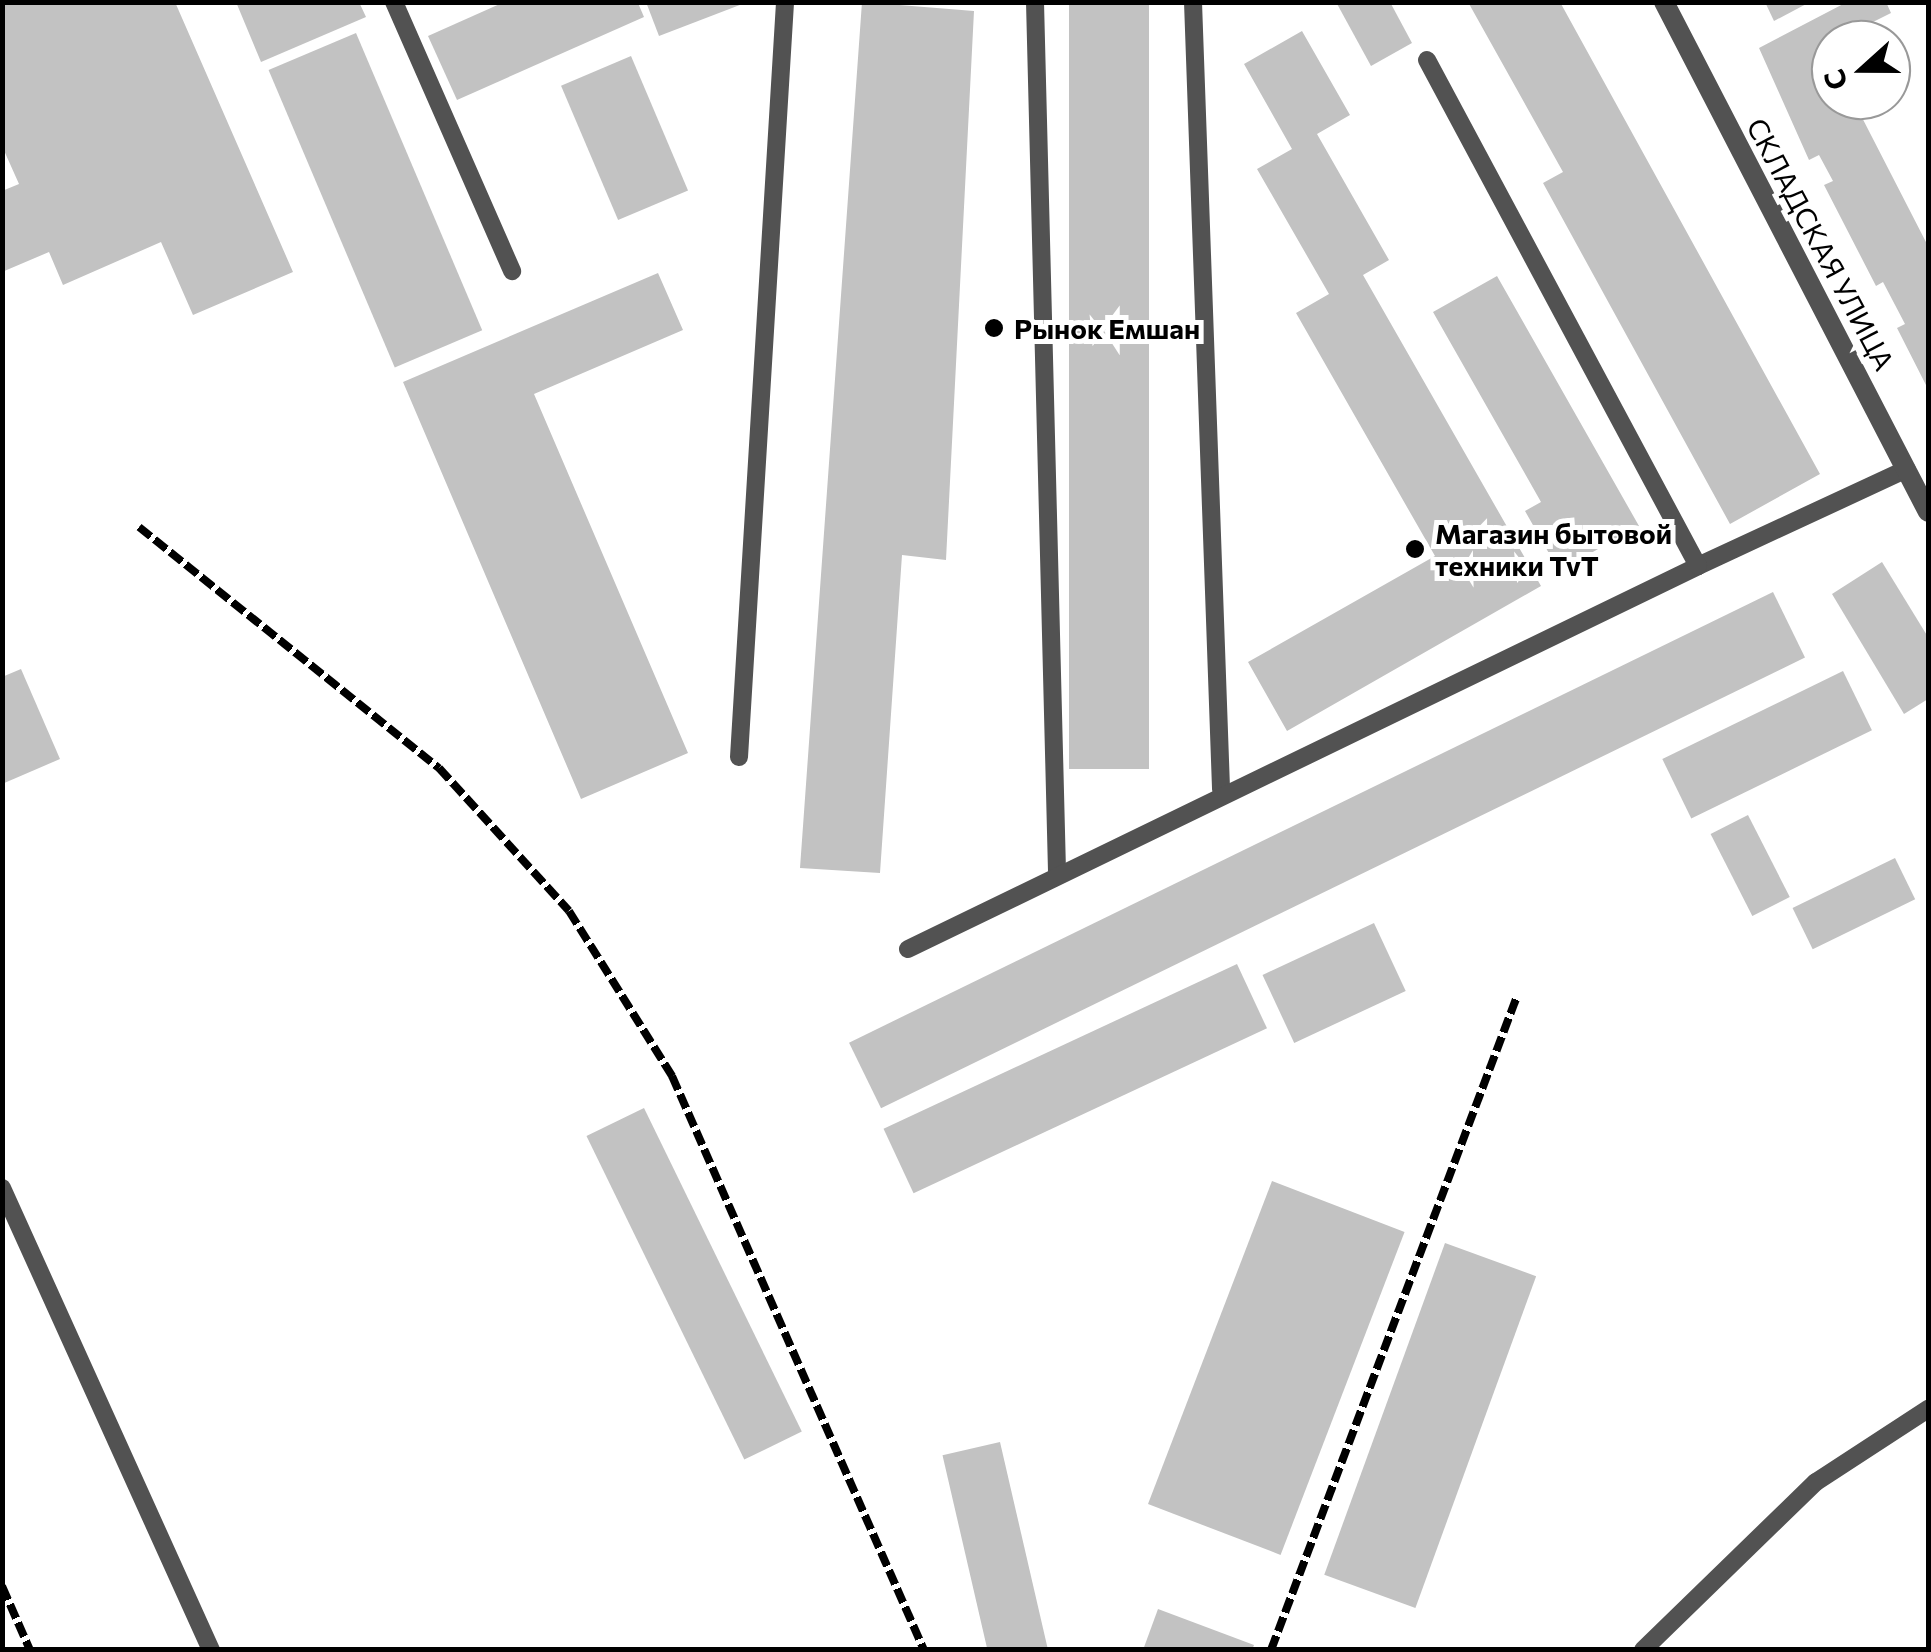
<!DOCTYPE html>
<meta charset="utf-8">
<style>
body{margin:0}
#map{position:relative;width:1931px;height:1652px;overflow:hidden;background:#fff;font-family:Commissioner,sans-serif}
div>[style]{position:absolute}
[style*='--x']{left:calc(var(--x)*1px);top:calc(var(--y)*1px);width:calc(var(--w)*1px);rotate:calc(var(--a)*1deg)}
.building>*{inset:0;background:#c2c2c2;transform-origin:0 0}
.service>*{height:18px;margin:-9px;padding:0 9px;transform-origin:9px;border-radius:9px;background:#525252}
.minor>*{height:20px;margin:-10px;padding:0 10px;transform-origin:10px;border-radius:10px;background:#525252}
.rail>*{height:8px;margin-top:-4px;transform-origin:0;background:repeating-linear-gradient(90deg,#000 0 15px,transparent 0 20px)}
.dots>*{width:28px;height:28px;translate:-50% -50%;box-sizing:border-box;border:5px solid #fff;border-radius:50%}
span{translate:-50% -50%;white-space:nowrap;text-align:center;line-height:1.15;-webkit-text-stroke:10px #fff;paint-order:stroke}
.street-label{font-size:28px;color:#000}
.poi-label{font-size:28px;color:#000;font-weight:700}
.left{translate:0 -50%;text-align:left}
.frame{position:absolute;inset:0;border:5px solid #000;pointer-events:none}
.north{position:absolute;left:1811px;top:20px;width:100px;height:100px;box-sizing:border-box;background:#fff;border:2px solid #999;border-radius:50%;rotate:249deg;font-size:28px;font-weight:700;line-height:40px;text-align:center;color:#000}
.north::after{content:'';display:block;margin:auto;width:35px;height:45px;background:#000;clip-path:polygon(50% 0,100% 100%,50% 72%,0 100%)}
</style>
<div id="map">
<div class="building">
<i style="clip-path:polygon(2px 2px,175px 2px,293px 272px,193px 315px,161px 242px,63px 285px,49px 252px,2px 272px,2px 191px,19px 184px,2px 146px)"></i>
<i style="clip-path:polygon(236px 2px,359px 2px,366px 17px,261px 62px)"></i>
<i style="clip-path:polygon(646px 2px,745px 2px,745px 3px,659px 36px)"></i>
<i style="clip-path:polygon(862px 2px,974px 11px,946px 560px,902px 555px,880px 873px,800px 868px)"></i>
<i style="left:1069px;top:2px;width:80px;height:767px"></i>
<i style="clip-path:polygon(1336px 2px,1390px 2px,1412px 43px,1371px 66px)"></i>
<i style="clip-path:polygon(1468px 2px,1560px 2px,1820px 474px,1730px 524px,1543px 183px,1563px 172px)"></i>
<i style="clip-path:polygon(1765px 2px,1810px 2px,1774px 21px)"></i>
<i style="clip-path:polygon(1847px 2px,1886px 2px,1891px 13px,1853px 32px,1857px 40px,1831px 40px,1831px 100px,1853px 100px,1928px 246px,1928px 389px,1897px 328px,1905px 324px,1883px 282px,1876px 286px,1824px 185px,1833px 181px,1819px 155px,1809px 160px,1759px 48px)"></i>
<i style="clip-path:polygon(502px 3px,638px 3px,644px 17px,457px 100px,428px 36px)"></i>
<i style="clip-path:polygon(1302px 31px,1350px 115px,1317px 134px,1389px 260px,1363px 275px,1541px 586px,1287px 731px,1248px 662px,1435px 556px,1296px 313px,1329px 294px,1257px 169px,1292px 149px,1244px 64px)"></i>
<i style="left:356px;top:33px;width:323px;height:95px;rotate:67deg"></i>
<i style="left:631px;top:56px;width:146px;height:76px;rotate:67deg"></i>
<i style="clip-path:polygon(658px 273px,683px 330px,534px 394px,688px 753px,581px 799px,403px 382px)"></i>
<i style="clip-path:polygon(1497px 276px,1639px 526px,1559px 571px,1525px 511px,1541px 502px,1433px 312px)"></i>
<i style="clip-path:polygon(1882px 562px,1928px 637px,1928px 699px,1904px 714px,1832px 594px)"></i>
<i style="left:1773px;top:592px;width:73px;height:1028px;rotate:64deg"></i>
<i style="clip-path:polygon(21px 669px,60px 759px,2px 784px,2px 677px)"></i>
<i style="left:1843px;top:671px;width:66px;height:201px;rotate:64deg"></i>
<i style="left:1748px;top:815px;width:92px;height:42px;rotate:63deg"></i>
<i style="left:1895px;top:858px;width:46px;height:114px;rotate:64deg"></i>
<i style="left:1374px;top:923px;width:75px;height:123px;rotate:65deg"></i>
<i style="left:1237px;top:964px;width:71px;height:390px;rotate:65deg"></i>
<i style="left:644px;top:1108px;width:360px;height:64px;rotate:64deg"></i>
<i style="left:1272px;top:1181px;width:142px;height:346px;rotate:21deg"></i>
<i style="left:1445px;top:1243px;width:97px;height:353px;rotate:20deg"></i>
<i style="left:1000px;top:1442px;width:213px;height:59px;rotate:77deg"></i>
<i style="clip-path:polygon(1158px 1609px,1254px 1645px,1252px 1650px,1143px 1650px)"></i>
</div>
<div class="service">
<i style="--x:394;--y:2;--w:294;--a:66.3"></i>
<i style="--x:1035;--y:2;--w:871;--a:88.55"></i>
<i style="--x:1193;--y:2;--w:788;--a:87.96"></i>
<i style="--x:1698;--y:566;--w:230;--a:-24.9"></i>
<i style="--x:739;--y:757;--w:756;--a:-86.51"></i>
<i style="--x:908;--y:949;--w:878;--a:-25.86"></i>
<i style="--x:1698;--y:566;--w:574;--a:-118.17"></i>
<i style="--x:2;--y:1188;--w:507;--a:65.66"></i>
<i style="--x:1643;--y:1650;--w:241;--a:-44.2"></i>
<i style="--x:1816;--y:1482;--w:134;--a:-33.1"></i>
</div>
<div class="minor">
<i style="--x:1664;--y:2;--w:574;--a:62.63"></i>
</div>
<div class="rail">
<i style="--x:139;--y:527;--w:385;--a:38.8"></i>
<i style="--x:439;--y:768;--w:193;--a:47.7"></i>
<i style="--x:569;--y:911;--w:195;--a:58"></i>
<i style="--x:672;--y:1076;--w:627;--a:66.3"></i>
<i style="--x:2;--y:1586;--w:70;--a:66.4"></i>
<i style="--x:1271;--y:1650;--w:696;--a:-69.38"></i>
</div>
<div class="dots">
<i style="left:994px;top:328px;background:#000"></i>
<i style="left:1415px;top:549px;background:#000"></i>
</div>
<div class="street-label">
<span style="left:1821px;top:244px;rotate:62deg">СКЛАДСКАЯ УЛИЦА</span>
</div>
<div class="poi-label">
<span class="left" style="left:1014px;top:328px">Рынок Емшан</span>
<span class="left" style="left:1435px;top:549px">Магазин бытовой<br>техники TvT</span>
</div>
<div class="frame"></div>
<div class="north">С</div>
</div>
